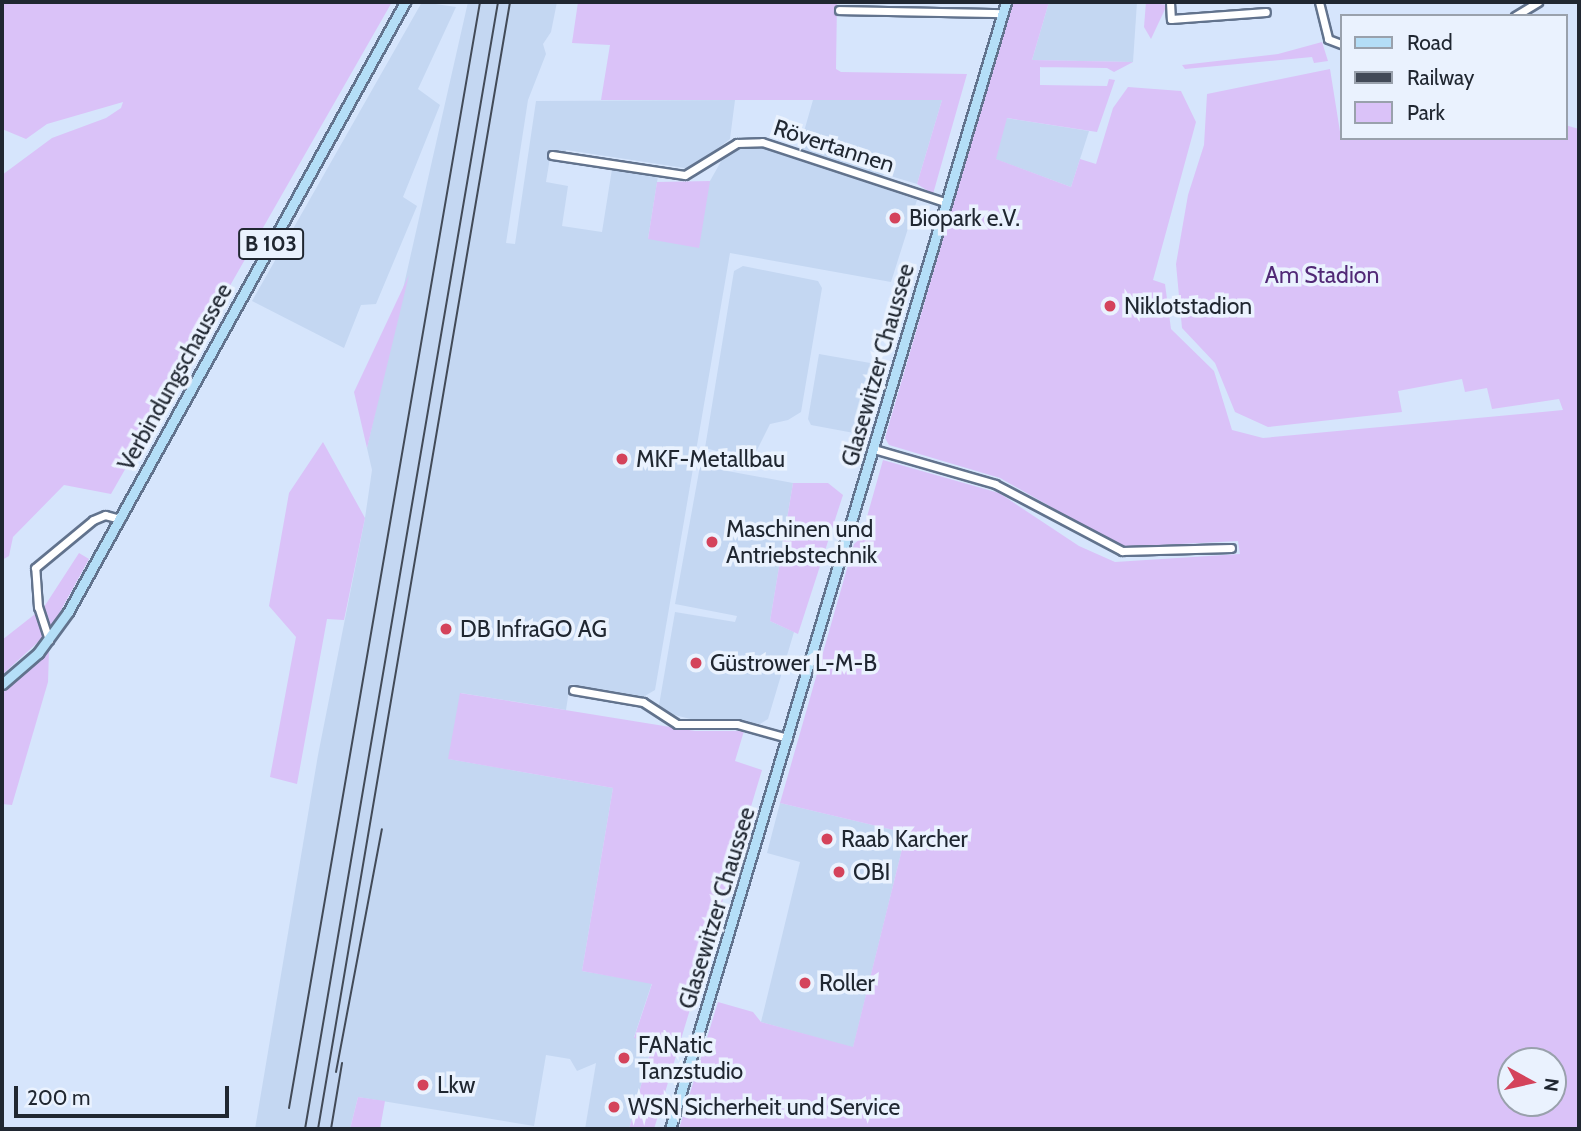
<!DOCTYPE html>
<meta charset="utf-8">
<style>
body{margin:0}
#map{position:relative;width:1581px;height:1131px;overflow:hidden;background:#d6e5fc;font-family:Cabin,sans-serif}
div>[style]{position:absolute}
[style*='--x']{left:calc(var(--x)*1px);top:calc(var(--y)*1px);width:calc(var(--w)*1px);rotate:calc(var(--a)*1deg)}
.built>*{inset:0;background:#c4d7f2}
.green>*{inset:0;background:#dac2f8}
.roads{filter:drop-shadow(2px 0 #62738d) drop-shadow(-2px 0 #62738d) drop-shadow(0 2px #62738d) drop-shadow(0 -2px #62738d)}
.minor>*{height:7px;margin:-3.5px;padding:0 3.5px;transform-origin:3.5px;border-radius:3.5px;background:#fff}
.major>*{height:9px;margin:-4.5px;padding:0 4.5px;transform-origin:4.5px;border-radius:4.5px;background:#b4def7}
.rail>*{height:2px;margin:-1px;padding:0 1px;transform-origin:1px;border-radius:1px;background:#424a57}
.dots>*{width:19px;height:19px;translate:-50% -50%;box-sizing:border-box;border:4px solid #eaf2fe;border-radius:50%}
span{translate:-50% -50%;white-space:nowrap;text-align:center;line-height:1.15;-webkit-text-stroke:7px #eaf2fe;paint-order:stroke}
.shield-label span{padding:2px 5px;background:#eaf2fe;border:2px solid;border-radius:5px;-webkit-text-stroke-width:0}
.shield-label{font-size:21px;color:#202731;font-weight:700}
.street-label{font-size:23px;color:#202731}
.poi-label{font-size:23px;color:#202731}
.left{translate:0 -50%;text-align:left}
.park-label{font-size:23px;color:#512976}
.frame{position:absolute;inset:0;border:4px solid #202731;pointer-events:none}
.legend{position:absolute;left:1340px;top:14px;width:228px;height:126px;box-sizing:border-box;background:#eaf2fe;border:2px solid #99a1ac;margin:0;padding:9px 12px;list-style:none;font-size:21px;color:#202731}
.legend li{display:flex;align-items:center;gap:14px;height:35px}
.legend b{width:35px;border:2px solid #99a1ac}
.north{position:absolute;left:1497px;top:1047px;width:70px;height:70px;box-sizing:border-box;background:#eaf2fe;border:2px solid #99a1ac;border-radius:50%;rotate:98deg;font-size:19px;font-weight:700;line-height:28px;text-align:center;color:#202731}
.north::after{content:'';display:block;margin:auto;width:24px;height:32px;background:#d4435b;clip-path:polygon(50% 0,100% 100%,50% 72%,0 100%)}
.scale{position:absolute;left:14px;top:1086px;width:215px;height:32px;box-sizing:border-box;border:4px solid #202731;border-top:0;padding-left:9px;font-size:21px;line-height:24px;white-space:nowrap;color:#202731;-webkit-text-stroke:5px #eaf2fe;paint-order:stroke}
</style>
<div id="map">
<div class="built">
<i style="clip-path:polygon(422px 2px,456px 7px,418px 89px,440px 105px,403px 197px,417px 206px,376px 304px,361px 305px,344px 348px,252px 301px)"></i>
<i style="clip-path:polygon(468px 2px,557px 2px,551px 32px,543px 44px,546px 54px,528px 100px,506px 243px,515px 244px,536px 101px,735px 100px,730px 139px,691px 169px,566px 150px,565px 154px,551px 152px,546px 182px,568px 186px,562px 226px,602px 232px,612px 169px,658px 176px,648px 239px,710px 181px,724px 156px,748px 146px,775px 150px,917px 200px,891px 282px,730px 253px,655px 690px,643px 697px,570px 684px,566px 710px,461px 693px,449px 759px,613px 788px,582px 971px,652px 983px,634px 1037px,653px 1041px,629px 1129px,585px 1129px,596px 1063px,577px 1071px,570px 1059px,546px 1055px,534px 1126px,358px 1097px,350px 1129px,255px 1129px,318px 755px,365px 518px,372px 470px,367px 448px)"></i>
<i style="clip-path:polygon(1049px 2px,1137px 2px,1133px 62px,1032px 60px)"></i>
<i style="clip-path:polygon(813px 100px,942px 100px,917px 184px,884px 174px,882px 178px,799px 149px)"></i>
<i style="clip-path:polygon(1006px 118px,1089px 131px,1071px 187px,995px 159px)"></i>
<i style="clip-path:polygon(743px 266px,818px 281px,822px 288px,801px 412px,788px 420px,770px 424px,752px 460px,705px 448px,734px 271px)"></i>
<i style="clip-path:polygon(819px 354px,876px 364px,854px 433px,811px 425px,808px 419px)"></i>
<i style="clip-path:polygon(700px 466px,793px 483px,770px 621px,794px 632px,768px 719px,760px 724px,737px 720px,707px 723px,658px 711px,675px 612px,735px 622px,737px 616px,675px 604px)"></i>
<i style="clip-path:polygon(780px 803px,906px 833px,853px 1048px,761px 1022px,800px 862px,767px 853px)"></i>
</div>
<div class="green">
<i style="clip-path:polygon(2px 2px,392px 2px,111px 494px,64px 485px,13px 537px,9px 556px,2px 560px,2px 175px,52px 138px,106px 118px,121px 108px,123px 102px,47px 124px,26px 139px,2px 129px)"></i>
<i style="clip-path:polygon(578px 2px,837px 2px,836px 69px,841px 72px,967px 74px,933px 194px,917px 184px,942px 100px,601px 100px,610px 45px,572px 43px)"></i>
<i style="clip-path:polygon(evenodd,1012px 2px,1049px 2px,1032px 60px,1133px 62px,1114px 72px,1107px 68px,1040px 67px,1040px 85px,1107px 86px,1109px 79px,1115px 80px,1097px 132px,1007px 118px,996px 159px,1071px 187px,1080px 159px,1096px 164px,1113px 108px,1128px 87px,1181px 91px,1196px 122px,1153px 280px,1165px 284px,1171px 329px,1214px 371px,1232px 430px,1263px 438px,1563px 410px,1559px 399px,1492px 409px,1487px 388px,1465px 392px,1462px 379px,1398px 391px,1402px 412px,1268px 427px,1235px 412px,1215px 363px,1182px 328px,1176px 264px,1188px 195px,1204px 145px,1207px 94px,1330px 69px,1341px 138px,1565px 138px,1565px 125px,1579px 129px,1579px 1129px,679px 1129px,718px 1002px,753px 1012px,761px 1022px,853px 1047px,906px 833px,780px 803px,854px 544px,861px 538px,883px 460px,999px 493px,1079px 546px,1115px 562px,1240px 554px,1238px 541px,1122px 547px,1000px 478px,889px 445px,885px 438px,1012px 2px,1511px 1061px,1553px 1061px,1553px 1103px,1511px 1103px,1511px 1061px)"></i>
<i style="clip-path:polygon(1146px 2px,1167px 5px,1151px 39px,1144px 27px)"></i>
<i style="clip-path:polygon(1322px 42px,1328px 61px,1314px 63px,1312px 57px,1185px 69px,1182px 65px,1278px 54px)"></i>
<i style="clip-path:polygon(710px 181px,699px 248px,648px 239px,657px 182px)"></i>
<i style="clip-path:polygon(409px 275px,367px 448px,354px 392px)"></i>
<i style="clip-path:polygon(323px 442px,365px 518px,344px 620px,327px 619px,297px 784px,270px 777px,296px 637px,269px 606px,289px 493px)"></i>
<i style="clip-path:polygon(793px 483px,828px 483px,843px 495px,798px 634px,770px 621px)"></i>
<i style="clip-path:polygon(79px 553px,89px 559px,49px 632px,2px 675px,2px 640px,44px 607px)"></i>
<i style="clip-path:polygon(49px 651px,48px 682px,12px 805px,2px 804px,2px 693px)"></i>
<i style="clip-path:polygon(460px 693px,695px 731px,744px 731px,735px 761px,762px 770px,654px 1129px,629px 1129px,653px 1042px,634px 1038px,652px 984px,582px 971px,613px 788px,448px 759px)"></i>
<i style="clip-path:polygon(358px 1097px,385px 1101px,380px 1129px,350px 1129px)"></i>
</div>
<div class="roads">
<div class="minor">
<i style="--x:1170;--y:2;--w:17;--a:87"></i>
<i style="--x:1171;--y:19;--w:95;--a:-4.2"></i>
<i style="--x:1319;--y:2;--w:38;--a:76"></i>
<i style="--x:1328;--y:39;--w:14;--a:21"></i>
<i style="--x:839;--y:10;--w:163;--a:1.1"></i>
<i style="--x:1515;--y:16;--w:27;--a:-31"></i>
<i style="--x:552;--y:155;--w:134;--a:8.6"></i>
<i style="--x:685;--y:175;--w:61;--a:-31.6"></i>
<i style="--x:737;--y:143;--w:25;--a:-2"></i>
<i style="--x:762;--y:142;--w:193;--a:18.2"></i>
<i style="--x:874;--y:449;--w:126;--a:16.1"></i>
<i style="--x:995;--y:484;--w:144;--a:27.8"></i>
<i style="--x:1122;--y:551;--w:109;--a:-1.6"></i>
<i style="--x:49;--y:640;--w:35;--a:-108"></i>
<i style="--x:38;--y:607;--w:39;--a:-94"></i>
<i style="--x:35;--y:568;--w:75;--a:-39.6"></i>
<i style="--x:93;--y:520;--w:13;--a:-23"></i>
<i style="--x:105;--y:515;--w:16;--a:15"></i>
<i style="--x:573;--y:690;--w:71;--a:9.7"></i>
<i style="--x:643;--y:702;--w:40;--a:32.9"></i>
<i style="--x:677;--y:724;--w:60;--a:0"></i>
<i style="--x:737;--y:724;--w:53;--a:15.4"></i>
</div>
<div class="major">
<i style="--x:2;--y:684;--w:48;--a:-40.7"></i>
<i style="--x:38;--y:653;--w:51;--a:-53.8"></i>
<i style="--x:68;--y:612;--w:697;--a:-61.08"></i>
<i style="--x:670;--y:1129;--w:1176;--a:-73.4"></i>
</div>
</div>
<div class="rail">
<i style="--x:336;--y:1072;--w:247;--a:-79.3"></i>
<i style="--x:289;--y:1108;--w:1122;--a:-80.2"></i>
<i style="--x:305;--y:1129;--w:1143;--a:-80.28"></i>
<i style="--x:318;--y:1129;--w:1143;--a:-80.33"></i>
<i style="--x:331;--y:1129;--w:67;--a:-80.5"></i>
</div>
<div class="dots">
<i style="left:895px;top:218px;background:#d4435b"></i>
<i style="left:1110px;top:306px;background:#d4435b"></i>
<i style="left:622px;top:459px;background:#d4435b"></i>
<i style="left:712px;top:542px;background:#d4435b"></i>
<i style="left:446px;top:629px;background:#d4435b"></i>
<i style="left:696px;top:663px;background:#d4435b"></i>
<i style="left:827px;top:839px;background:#d4435b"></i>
<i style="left:839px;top:872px;background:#d4435b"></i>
<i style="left:805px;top:983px;background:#d4435b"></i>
<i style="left:624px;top:1058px;background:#d4435b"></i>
<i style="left:423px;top:1085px;background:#d4435b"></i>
<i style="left:614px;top:1107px;background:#d4435b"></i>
</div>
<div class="shield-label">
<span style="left:271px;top:244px">B 103</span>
</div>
<div class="street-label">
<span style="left:834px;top:146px;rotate:18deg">Rövertannen</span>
<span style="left:878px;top:365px;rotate:-74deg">Glasewitzer Chaussee</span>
<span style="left:175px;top:377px;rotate:-61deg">Verbindungschaussee</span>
<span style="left:717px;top:908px;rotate:-73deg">Glasewitzer Chaussee</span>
</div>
<div class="poi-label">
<span class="left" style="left:909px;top:218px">Biopark e.V.</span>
<span class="left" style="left:1124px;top:306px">Niklotstadion</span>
<span class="left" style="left:636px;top:459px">MKF-Metallbau</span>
<span class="left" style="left:726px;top:542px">Maschinen und<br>Antriebstechnik</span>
<span class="left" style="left:460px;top:629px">DB InfraGO AG</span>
<span class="left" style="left:710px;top:663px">Güstrower L-M-B</span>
<span class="left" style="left:841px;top:839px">Raab Karcher</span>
<span class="left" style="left:853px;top:872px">OBI</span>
<span class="left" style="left:819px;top:983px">Roller</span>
<span class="left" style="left:638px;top:1058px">FANatic<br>Tanzstudio</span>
<span class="left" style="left:437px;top:1085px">Lkw</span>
<span class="left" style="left:628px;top:1107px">WSN Sicherheit und Service</span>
</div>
<div class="park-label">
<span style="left:1322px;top:275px">Am Stadion</span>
</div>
<div class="frame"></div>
<ul class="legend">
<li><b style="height:9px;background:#b4def7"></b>Road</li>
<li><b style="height:9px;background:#424a57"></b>Railway</li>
<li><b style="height:19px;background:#dac2f8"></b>Park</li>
</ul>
<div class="north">N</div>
<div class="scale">200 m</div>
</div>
